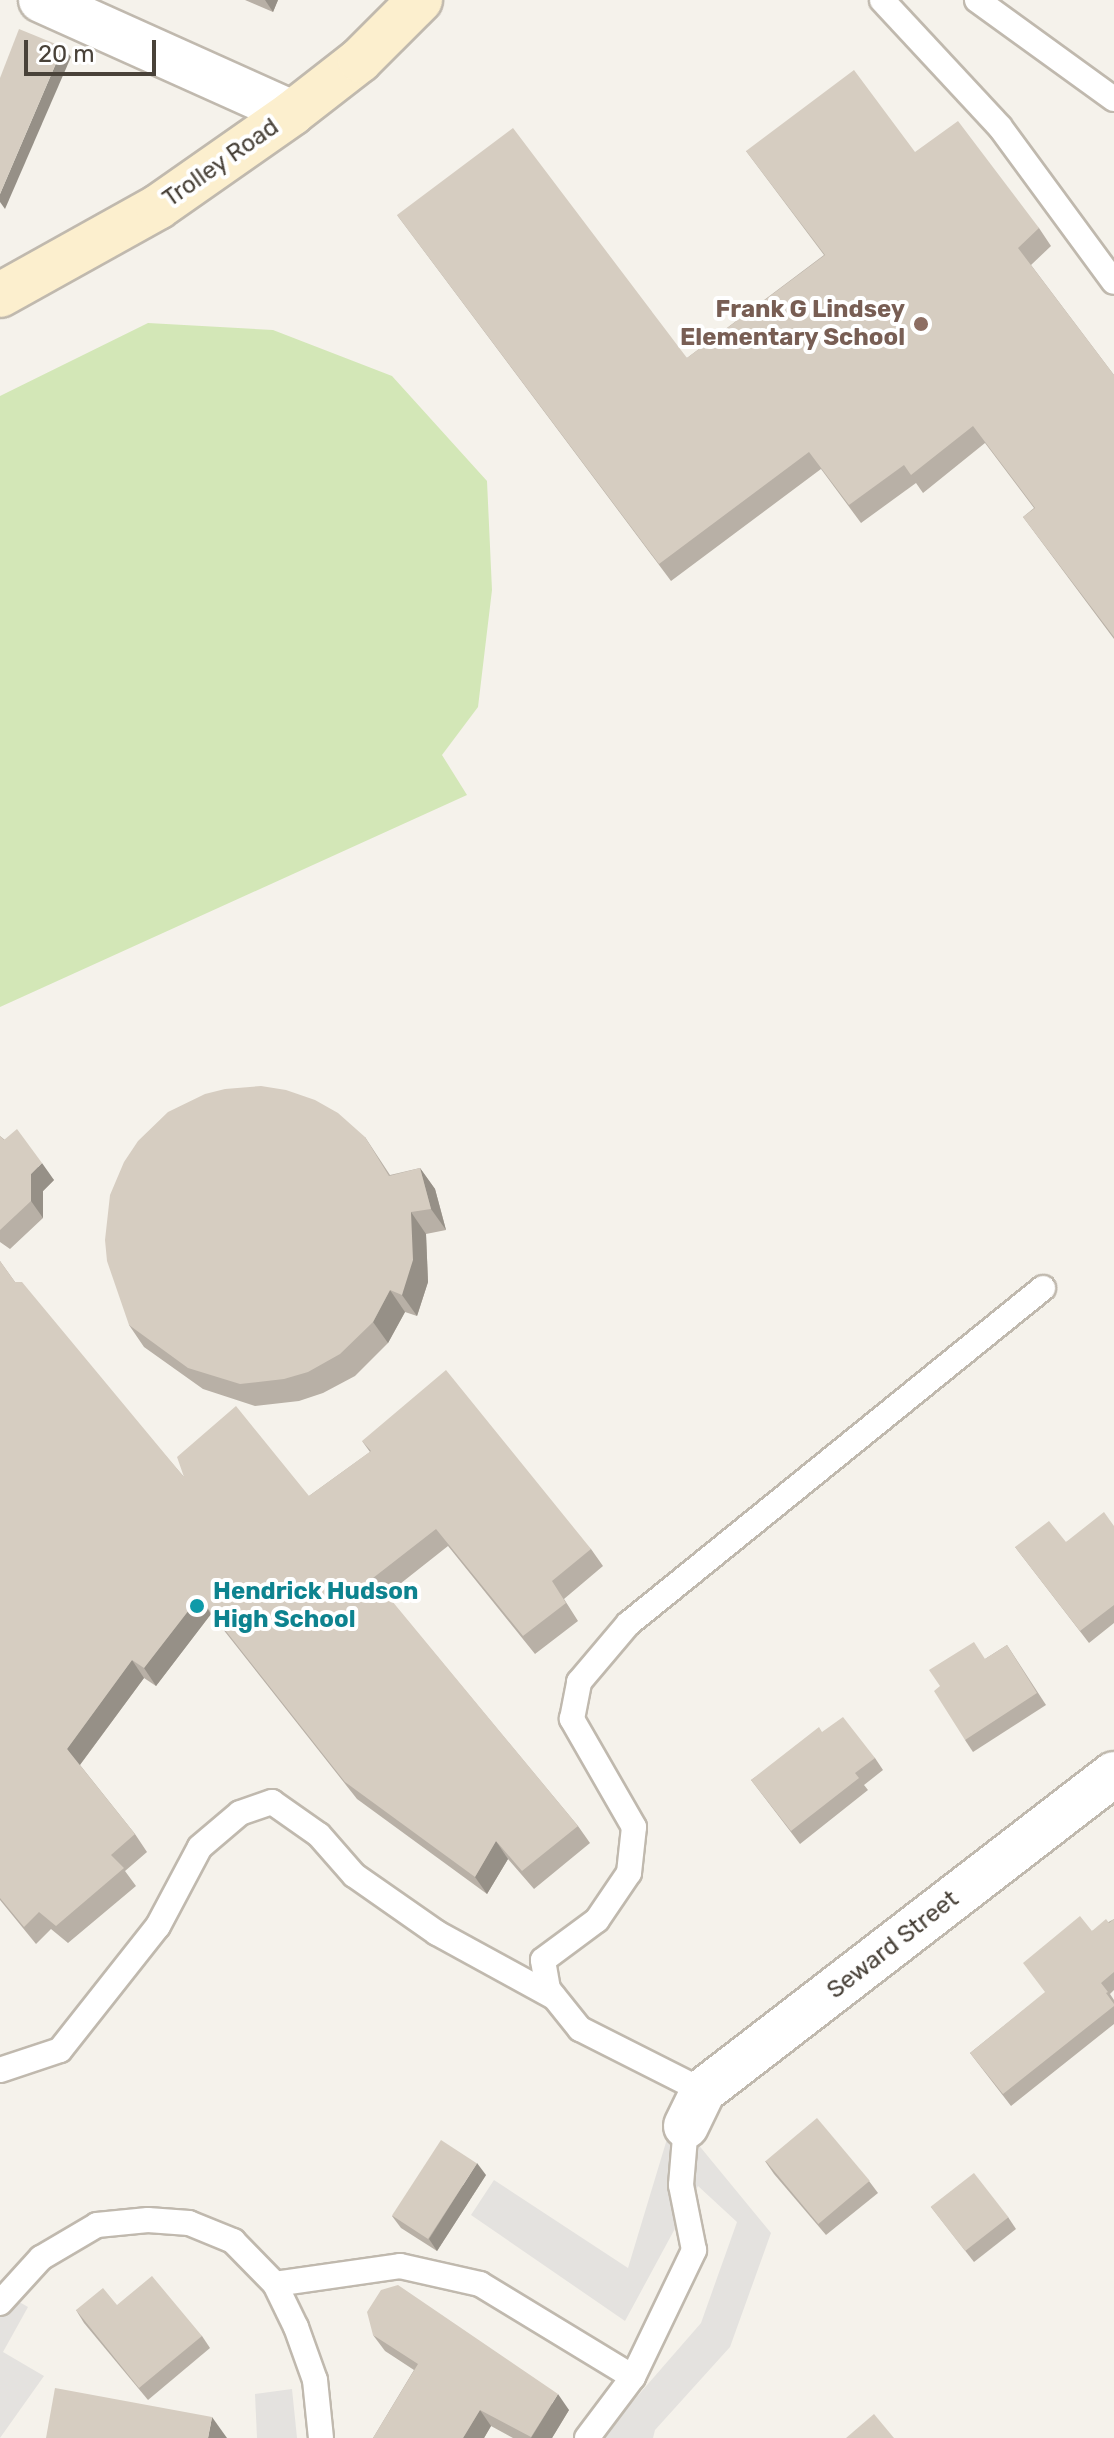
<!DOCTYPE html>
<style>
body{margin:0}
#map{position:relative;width:1114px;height:2438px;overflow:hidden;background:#f5f2eb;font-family:Rubik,sans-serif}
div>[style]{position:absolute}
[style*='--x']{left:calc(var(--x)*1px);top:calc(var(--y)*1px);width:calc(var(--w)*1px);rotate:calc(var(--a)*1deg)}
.green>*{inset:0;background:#d3e7b7}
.parking>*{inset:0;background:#e4e2df}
.roads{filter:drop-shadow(2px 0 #c0b9ae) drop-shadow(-2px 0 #c0b9ae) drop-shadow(0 2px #c0b9ae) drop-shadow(0 -2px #c0b9ae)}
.lane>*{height:24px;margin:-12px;padding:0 12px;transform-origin:12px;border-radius:12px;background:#fff}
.street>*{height:44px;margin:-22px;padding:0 22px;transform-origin:22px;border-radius:22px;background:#fff}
.secondary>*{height:44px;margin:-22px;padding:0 22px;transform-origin:22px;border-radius:22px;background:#fcefce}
.wall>*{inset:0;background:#b8b0a6}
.shaded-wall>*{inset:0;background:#969087}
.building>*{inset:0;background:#d6cdc1;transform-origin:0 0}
.dots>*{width:22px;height:22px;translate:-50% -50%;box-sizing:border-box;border:4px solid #fff;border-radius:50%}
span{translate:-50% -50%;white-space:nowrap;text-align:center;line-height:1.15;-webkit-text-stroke:8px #fff;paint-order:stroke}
.street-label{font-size:24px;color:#494239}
.education-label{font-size:24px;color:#785e54;font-weight:700}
.right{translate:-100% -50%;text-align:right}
.culture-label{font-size:24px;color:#0d838f;font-weight:700}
.left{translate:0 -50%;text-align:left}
.scale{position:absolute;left:24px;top:40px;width:132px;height:36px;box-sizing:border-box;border:4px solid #494239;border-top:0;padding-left:10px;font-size:24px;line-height:28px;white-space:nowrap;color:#494239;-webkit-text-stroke:6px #fff;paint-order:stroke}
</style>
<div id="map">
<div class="green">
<i style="clip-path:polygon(148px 323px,273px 330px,392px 376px,487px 481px,492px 590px,478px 707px,442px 755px,467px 795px,0 1007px,0 396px)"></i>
</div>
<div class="parking">
<i style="clip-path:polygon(670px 2129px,697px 2143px,771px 2233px,730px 2347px,655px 2430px,653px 2438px,601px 2438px,701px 2323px,737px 2222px,698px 2186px,625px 2321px,471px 2215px,494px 2180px,628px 2268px)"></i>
<i style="clip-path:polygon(0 2291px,28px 2307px,3px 2352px,44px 2376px,0 2438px)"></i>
<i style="clip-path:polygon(292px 2389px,297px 2438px,257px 2438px,255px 2394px)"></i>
</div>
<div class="roads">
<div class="lane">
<i style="--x:882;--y:0;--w:173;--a:47.1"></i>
<i style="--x:1000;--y:127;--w:192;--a:53.7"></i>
<i style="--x:977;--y:0;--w:169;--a:35.9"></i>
<i style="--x:0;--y:2070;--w:63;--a:-18.4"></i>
<i style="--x:60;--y:2050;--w:158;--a:-51.7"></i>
<i style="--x:158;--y:1926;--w:89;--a:-62"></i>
<i style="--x:200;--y:1847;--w:52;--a:-40.4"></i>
<i style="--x:240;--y:1813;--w:34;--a:-19"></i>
<i style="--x:272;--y:1802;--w:57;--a:35.1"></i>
<i style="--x:319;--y:1835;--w:53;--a:48.8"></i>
<i style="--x:354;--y:1875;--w:101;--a:34.9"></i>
<i style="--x:437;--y:1933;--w:133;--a:28.7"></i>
<i style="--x:703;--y:2091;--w:138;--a:-153.2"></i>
<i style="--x:580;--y:2029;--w:51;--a:-128.7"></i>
<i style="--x:548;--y:1989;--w:29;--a:-100"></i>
<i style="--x:543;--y:1960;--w:67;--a:-36.5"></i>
<i style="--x:597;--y:1920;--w:57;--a:-55.8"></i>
<i style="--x:629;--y:1873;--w:46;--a:-83.8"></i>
<i style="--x:634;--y:1827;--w:125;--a:-119.9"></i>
<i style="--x:572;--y:1719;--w:38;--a:-79"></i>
<i style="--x:579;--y:1682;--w:76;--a:-49.8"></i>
<i style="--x:628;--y:1624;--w:534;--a:-38.99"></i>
<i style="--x:275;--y:2284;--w:126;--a:-8.2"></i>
<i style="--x:400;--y:2266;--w:82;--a:12.7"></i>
<i style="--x:480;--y:2284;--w:179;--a:31.3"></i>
<i style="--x:0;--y:2303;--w:61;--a:-47.7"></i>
<i style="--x:41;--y:2258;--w:65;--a:-30.5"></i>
<i style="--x:97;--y:2225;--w:51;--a:-5.6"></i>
<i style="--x:148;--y:2220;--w:41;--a:4.2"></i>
<i style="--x:189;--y:2223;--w:48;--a:22.2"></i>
<i style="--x:233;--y:2241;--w:60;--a:45.7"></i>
<i style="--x:275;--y:2284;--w:48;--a:64"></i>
<i style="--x:296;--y:2327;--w:56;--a:70.3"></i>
<i style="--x:315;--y:2380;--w:58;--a:84.1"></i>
<i style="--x:587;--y:2438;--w:76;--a:-53"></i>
<i style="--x:633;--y:2377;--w:141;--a:-64.3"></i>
<i style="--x:694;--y:2250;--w:66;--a:-101.3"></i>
<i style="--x:681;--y:2185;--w:59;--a:-85.2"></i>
</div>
<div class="street">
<i style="--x:41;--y:0;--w:275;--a:24.2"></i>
<i style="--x:686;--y:2126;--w:39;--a:-64"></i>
<i style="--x:703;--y:2091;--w:519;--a:-37.64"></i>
</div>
<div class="secondary">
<i style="--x:0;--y:295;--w:181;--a:-29.1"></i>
<i style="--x:158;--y:207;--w:164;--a:-35"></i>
<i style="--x:292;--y:113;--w:86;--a:-37.9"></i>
<i style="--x:360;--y:60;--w:85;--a:-45"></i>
</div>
</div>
<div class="wall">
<i style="clip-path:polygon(245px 0,278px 0,273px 12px)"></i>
<i style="clip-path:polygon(746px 151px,915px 152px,1039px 228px,1051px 246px,1031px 265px,1114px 375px,1114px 639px,1023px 517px,1034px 508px,985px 443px,923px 493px,916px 483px,861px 523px,821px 469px,671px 581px,397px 215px,687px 358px,824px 255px)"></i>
<i style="clip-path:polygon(0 1136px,54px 1180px,43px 1191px,43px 1218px,10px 1249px,0 1242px)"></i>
<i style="clip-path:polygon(365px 1137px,390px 1175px,420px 1168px,435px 1189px,446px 1230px,426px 1234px,428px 1282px,417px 1316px,405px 1312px,388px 1343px,355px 1376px,323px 1393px,299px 1401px,255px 1406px,203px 1389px,144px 1347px,129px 1325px)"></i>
<i style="clip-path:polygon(0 1261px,15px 1282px,184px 1477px,309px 1496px,370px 1452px,362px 1441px,591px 1549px,603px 1566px,564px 1599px,578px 1621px,535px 1654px,448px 1546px,386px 1595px,578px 1826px,590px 1843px,534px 1889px,508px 1859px,487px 1894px,357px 1799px,211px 1614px,156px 1686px,144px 1678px,80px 1765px,135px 1834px,147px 1852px,125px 1871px,136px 1886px,68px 1943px,51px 1929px,36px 1944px,0 1900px)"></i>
<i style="clip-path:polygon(1114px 1526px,1114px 1623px,1089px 1643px,1015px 1547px,1066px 1542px)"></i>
<i style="clip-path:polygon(1007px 1645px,1046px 1705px,973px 1752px,965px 1740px,985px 1659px)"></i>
<i style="clip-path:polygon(822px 1732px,875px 1758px,883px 1770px,864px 1785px,868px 1790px,800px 1844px,751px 1780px)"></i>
<i style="clip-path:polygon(1114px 1919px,1114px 1990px,1110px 1994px,1114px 2000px,1114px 2024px,1011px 2106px,970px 2053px,1045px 1993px,1092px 1931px)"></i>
<i style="clip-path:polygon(765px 2161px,869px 2181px,878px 2193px,826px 2235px,774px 2174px)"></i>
<i style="clip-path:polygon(486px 2175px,437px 2251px,401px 2228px,392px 2216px)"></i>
<i style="clip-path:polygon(931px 2207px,1008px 2217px,1016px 2229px,974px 2262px)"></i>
<i style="clip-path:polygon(117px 2305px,202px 2336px,210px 2348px,148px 2400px,84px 2323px,76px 2310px)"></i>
<i style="clip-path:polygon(373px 2335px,569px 2410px,552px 2438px,513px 2438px,491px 2426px,484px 2438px,373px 2438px,414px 2370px,385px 2351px)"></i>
</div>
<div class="shaded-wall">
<i style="clip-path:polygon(265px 0,278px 0,273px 12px)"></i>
<i style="clip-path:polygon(63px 47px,71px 57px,5px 209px,0 202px,0 194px)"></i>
<i style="clip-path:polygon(42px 1163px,54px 1180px,43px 1191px,43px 1218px,31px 1201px,31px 1174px)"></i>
<i style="clip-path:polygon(420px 1168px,435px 1189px,446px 1230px,431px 1209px)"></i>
<i style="clip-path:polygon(411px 1212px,426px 1234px,428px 1282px,417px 1316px,402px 1295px)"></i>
<i style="clip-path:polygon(390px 1290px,405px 1312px,388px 1343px,373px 1322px)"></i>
<i style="clip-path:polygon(199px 1597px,211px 1614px,156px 1686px,144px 1668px)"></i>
<i style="clip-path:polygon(132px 1660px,144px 1678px,79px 1766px,67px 1749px)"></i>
<i style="clip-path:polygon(496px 1841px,508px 1859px,487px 1894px,475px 1877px)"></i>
<i style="clip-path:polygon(477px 2163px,486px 2175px,437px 2251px,429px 2239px)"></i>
<i style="clip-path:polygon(558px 2394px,569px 2410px,552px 2438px,531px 2438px)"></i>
<i style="clip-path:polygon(480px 2410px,491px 2426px,484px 2438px,463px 2438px)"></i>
<i style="clip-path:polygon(212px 2417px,227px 2438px,208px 2438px)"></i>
</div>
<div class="building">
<i style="clip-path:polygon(19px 29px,63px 47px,0 194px,0 78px)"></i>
<i style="clip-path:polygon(854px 70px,915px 152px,958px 121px,1039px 228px,1018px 248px,1114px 375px,1114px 637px,1023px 517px,1035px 508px,973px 426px,911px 475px,904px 465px,849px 505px,809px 452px,659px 564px,397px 215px,513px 128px,687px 358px,825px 255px,746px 151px)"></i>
<i style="clip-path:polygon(261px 1086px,286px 1090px,315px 1100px,338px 1113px,365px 1137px,389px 1176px,420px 1168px,431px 1209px,411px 1212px,413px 1260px,402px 1295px,390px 1290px,373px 1322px,340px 1354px,308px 1372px,284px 1379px,240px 1384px,188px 1368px,129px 1325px,107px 1261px,105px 1240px,110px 1195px,124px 1162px,138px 1141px,168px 1112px,205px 1094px,225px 1089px)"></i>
<i style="clip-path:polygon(17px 1129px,42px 1163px,31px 1174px,31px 1201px,0 1230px,0 1136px,4px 1140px)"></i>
<i style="clip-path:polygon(0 1261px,15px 1282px,22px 1282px,184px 1477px,177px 1457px,236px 1406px,309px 1496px,371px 1451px,362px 1441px,446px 1370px,591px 1549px,552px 1581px,566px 1603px,523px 1636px,436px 1529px,373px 1578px,578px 1826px,522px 1871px,496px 1841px,475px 1877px,345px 1782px,199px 1597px,144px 1668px,132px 1660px,67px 1749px,135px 1834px,111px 1855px,124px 1868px,56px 1926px,39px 1912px,24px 1927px,0 1898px)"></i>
<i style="clip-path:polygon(1104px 1512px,1114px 1526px,1114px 1605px,1080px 1631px,1015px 1547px,1049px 1521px,1066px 1542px)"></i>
<i style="clip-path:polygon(974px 1642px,985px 1659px,1007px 1645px,1037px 1693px,965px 1740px,934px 1691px,940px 1686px,929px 1670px)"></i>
<i style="clip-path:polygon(843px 1717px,875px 1758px,855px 1773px,859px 1778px,791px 1831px,751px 1780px,819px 1727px,822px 1732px)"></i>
<i style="clip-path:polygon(1080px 1916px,1092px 1931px,1106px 1919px,1109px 1923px,1114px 1919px,1114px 1972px,1101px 1983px,1108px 1992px,1106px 1993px,1114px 2004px,1114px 2006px,1003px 2094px,970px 2053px,1045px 1992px,1023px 1963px)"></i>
<i style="left:817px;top:2118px;width:82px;height:67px;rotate:50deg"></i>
<i style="left:441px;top:2140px;width:43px;height:90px;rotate:33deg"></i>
<i style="left:974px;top:2173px;width:56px;height:55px;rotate:52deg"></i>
<i style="clip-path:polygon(152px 2276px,202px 2336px,139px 2388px,76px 2310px,103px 2288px,117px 2305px)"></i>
<i style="clip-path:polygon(398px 2285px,558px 2394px,531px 2437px,480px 2410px,463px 2438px,373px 2438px,418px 2364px,373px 2335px,367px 2312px,381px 2290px)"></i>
<i style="clip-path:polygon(55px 2388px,212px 2417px,208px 2438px,46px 2438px)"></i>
<i style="clip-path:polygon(874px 2414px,894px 2438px,846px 2438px)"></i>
</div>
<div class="dots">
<i style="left:921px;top:324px;background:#8d6e63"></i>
<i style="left:197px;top:1606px;background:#0f9aa8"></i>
</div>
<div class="street-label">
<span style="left:221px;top:163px;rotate:-35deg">Trolley Road</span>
<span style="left:893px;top:1945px;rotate:-38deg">Seward Street</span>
</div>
<div class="education-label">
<span class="right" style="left:905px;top:324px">Frank G Lindsey<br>Elementary School</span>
</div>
<div class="culture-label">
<span class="left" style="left:213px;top:1606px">Hendrick Hudson<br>High School</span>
</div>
<div class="scale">20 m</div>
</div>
